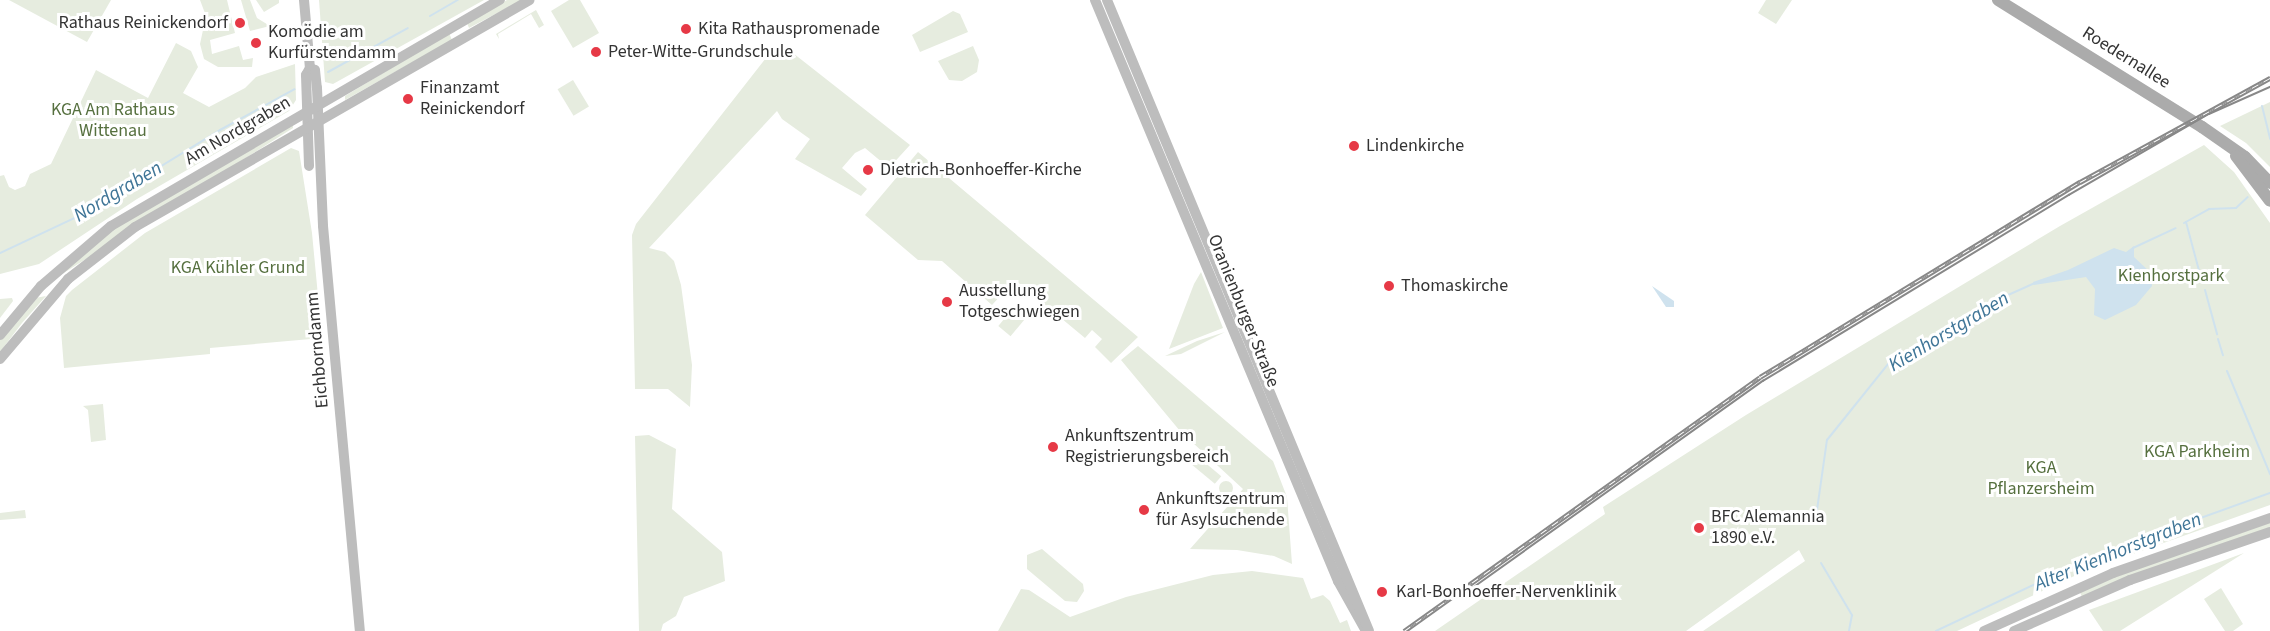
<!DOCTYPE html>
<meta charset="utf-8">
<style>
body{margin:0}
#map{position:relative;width:2270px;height:631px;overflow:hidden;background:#fff;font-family:"Source Sans 3",sans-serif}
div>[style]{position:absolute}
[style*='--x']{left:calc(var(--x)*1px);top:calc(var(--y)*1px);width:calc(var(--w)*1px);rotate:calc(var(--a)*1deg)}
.green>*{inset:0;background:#e6ecdf;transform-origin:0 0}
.round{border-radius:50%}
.water>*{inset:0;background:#cfe2ee}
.stream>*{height:2px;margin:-1px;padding:0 1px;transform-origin:1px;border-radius:1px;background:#cfe2ee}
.secondary>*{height:10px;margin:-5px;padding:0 5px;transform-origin:5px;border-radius:5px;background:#bdbdbd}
.primary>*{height:12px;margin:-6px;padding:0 6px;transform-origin:6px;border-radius:6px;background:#ababab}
.tram>*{height:1.5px;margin:-0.75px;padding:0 0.75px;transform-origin:0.75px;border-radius:0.75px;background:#888}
.rail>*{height:4.5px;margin-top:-2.25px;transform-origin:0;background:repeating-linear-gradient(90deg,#fff 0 7px,#888 0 14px);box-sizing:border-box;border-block:2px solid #888}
.dots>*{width:16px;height:16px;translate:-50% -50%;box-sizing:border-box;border:3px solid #fff;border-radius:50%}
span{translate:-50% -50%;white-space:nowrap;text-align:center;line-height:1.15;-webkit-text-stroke:6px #fff;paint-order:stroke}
.poi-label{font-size:18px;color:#333}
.right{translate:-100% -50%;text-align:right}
.left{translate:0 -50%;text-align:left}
.street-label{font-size:18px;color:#333}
.park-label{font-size:18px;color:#56703f}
.water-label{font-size:20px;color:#3f7597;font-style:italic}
</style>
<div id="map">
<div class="green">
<i style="clip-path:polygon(9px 0,111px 0,87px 42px)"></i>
<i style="clip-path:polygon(200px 0,227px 0,235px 33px,210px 40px,212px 54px,239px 46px,243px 60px,253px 58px,252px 67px,218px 67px,204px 59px,200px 44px,206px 16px)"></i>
<i style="clip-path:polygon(241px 0,250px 0,257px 18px,270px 26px,250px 31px)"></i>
<i style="clip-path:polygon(256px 0,279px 0,279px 3px,264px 12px)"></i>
<i style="clip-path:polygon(319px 0,484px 0,333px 84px,325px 82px)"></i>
<i style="clip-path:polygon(507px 0,522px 0,469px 28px,467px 23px)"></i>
<i style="clip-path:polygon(569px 0,580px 0,599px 33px,573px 48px,551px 11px)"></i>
<i style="clip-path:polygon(1766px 0,1792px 0,1776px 24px,1758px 13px)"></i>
<i style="clip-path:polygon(536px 10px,544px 25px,539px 28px,531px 14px,498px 34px,499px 39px,496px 34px)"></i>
<i style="clip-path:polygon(953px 11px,960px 14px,968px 32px,920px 52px,912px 35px)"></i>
<i style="clip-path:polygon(449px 33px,452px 40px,345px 100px,345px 96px)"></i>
<i style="clip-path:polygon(176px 43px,191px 51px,198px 67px,183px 93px,209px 107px,245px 88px,256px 77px,295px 64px,296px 100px,289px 111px,137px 199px,39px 264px,0 274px,0 176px,4px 175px,9px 187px,15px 190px,25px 186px,30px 174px,51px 164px,96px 70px,148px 98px)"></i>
<i style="clip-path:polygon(784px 46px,910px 145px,889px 168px,865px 148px,855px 153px,842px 168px,867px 189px,861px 196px,795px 159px,810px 139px,782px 119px,777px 111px,649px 248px,665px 252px,674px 261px,681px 285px,692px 365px,690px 407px,668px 389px,635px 389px,632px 235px,636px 224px,773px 49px)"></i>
<i style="clip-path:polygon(973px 46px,979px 60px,977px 72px,962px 81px,949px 80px,938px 61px)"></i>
<i style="left:573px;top:80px;width:31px;height:18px;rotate:59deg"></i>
<i style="clip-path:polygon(2270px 102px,2270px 167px,2246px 143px,2220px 126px)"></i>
<i style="clip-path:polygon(293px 123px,293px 128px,59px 276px,115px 227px)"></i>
<i style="clip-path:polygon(2204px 145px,2234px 172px,2270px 223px,2270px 505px,2085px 571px,1957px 631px,1703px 631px,1805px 561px,1799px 550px,1686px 631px,1435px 631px,1605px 514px,1603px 507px,1746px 415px,2060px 226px)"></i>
<i style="clip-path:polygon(291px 148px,299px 151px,312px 233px,322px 338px,210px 348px,210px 354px,64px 368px,60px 318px,66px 296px,72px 290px,145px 233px)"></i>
<i style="clip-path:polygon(918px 152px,1138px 337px,1111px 363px,1095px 347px,1102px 339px,1092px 330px,1085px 338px,1015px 280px,992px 305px,942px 261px,918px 260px,865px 215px)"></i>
<i style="clip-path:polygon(1201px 272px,1223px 328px,1169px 349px,1194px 284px)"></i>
<i style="clip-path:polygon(46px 296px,22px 323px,0 352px,0 340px,35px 298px)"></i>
<i style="clip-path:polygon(12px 298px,13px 301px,0 318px,0 299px)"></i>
<i style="left:1015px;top:306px;width:16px;height:26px;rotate:40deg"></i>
<i style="clip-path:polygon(1225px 332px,1181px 354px,1165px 356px,1197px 341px)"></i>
<i style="clip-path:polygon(1138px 346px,1273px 461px,1287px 497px,1292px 564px,1274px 556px,1237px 550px,1190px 549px,1243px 489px,1180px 431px,1121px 360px)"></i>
<i style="clip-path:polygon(103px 404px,106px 440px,91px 442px,88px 410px,83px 406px)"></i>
<i style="clip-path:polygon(649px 435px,676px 449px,672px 509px,722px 552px,725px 581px,684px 597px,676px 616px,663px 624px,661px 631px,639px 631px,635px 436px)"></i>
<i style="left:1196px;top:455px;width:33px;height:10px;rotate:40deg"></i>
<i class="round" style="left:1219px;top:481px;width:14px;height:14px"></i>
<i style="clip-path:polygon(25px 510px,26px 518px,0 520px,0 513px)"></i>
<i style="clip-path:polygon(2270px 521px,2270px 528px,2082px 597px,2079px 590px)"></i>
<i style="clip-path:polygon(1042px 549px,1083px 584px,1084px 591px,1077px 602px,1065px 601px,1027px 569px,1027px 555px)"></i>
<i style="clip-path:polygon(2244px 553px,2120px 631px,2103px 631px,2089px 610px)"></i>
<i style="clip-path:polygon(1252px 571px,1303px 578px,1311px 599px,1323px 595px,1330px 601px,1340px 623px,1347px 620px,1351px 631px,998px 631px,1021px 589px,1029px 590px,1070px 617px,1126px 597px,1213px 575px)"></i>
<i style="clip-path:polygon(2221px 588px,2243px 624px,2233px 631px,2225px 631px,2204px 599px)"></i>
</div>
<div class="water">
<i style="clip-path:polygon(2134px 246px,2134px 257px,2151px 273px,2152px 286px,2136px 305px,2105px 320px,2094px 315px,2095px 289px,2086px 277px,2034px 285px,2033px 282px,2068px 270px,2114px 248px,2126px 252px)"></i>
<i style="clip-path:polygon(1652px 286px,1674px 301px,1674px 307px,1666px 307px)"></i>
</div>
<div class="stream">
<i style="--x:430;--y:16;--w:32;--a:-30"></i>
<i style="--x:328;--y:72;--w:91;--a:-28.8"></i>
<i style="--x:2262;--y:106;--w:34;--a:76"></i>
<i style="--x:2186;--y:222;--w:58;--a:75"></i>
<i style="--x:2184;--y:223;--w:29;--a:-29"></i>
<i style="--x:2209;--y:209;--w:27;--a:-2"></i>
<i style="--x:2236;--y:208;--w:16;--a:-43"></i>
<i style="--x:2133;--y:248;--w:47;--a:-24.9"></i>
<i style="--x:0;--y:253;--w:92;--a:-25.2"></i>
<i style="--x:83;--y:214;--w:161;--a:-31.5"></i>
<i style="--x:220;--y:130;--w:85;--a:-28.7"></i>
<i style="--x:2205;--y:290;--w:46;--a:74.7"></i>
<i style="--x:2218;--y:339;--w:17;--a:73"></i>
<i style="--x:2227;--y:371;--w:112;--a:67.3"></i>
<i style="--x:1815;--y:524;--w:85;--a:-81.9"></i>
<i style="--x:1827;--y:440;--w:97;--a:-51.2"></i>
<i style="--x:1888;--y:364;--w:126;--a:-30.4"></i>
<i style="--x:1997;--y:300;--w:42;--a:-24.1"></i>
<i style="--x:1821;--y:563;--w:61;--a:59.2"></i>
<i style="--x:1852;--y:615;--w:16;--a:101"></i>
<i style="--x:1936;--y:631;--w:176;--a:-25.3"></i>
<i style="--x:2095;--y:556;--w:186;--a:-19.8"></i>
</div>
<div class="secondary">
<i style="--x:304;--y:0;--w:68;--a:85"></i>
<i style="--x:310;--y:68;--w:8;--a:120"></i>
<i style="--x:306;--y:75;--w:91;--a:88.1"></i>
<i style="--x:1095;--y:0;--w:630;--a:67.3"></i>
<i style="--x:1338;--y:581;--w:57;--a:60.8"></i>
<i style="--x:1107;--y:0;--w:683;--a:67.45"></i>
<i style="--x:310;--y:68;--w:5;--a:22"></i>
<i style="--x:315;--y:70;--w:18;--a:84"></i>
<i style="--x:317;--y:88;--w:138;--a:87.5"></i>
<i style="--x:323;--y:226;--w:407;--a:84.8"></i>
<i style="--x:0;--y:335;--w:64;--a:-50.1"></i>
<i style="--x:41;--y:286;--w:92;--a:-40.6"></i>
<i style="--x:111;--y:226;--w:450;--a:-30.2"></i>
<i style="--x:0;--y:359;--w:105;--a:-49.6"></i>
<i style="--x:68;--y:279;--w:85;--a:-37.8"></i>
<i style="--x:135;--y:227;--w:455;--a:-29.9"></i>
<i style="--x:1984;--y:631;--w:141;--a:-24.2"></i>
<i style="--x:2113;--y:573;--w:166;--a:-19.3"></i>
<i style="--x:2014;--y:631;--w:127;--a:-23.7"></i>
<i style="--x:2130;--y:580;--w:148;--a:-18.9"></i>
</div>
<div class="primary">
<i style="--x:1998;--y:0;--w:240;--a:31.9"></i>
<i style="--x:2202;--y:127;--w:52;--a:34.9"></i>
<i style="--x:2245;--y:157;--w:36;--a:46"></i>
<i style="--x:2236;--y:156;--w:56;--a:52.9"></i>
</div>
<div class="tram">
<i style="--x:1457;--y:599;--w:376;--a:-35.5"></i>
<i style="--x:1763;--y:381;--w:358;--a:-31.3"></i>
<i style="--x:2069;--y:195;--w:162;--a:-30.1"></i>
<i style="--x:2209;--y:114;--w:67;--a:-23.9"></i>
</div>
<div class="rail">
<i style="--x:1404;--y:631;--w:437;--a:-35.5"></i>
<i style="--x:1760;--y:377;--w:375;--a:-31.4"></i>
<i style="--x:2080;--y:182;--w:217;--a:-28.7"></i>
</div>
<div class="dots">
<i style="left:240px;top:23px;background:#e63946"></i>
<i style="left:686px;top:29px;background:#e63946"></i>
<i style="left:256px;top:43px;background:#e63946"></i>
<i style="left:596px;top:52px;background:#e63946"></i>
<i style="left:408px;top:99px;background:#e63946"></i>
<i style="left:1354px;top:146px;background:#e63946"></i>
<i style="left:868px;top:170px;background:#e63946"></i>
<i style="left:1389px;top:286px;background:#e63946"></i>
<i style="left:947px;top:302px;background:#e63946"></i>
<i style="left:1053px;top:447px;background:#e63946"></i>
<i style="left:1144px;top:510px;background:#e63946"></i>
<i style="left:1699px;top:528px;background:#e63946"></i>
<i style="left:1382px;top:592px;background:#e63946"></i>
</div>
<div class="poi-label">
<span class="right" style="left:228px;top:23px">Rathaus Reinickendorf</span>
<span class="left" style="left:698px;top:29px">Kita Rathauspromenade</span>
<span class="left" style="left:268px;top:43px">Komödie am<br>Kurfürstendamm</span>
<span class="left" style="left:608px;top:52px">Peter-Witte-Grundschule</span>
<span class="left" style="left:420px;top:99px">Finanzamt<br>Reinickendorf</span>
<span class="left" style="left:1366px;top:146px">Lindenkirche</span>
<span class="left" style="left:880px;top:170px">Dietrich-Bonhoeffer-Kirche</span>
<span class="left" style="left:1401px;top:286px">Thomaskirche</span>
<span class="left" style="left:959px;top:302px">Ausstellung<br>Totgeschwiegen</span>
<span class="left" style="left:1065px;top:447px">Ankunftszentrum<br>Registrierungsbereich</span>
<span class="left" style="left:1156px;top:510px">Ankunftszentrum<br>für Asylsuchende</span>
<span class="left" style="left:1711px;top:528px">BFC Alemannia<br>1890 e.V.</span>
<span class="left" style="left:1396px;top:592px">Karl-Bonhoeffer-Nervenklinik</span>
</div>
<div class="street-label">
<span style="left:2126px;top:58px;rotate:32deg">Roedernallee</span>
<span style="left:238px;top:131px;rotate:-30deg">Am Nordgraben</span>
<span style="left:1243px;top:311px;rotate:68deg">Oranienburger Straße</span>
<span style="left:318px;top:350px;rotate:-95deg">Eichborndamm</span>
</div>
<div class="park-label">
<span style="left:113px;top:121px">KGA Am Rathaus<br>Wittenau</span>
<span style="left:238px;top:268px">KGA Kühler Grund</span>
<span style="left:2171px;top:276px">Kienhorstpark</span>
<span style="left:2197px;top:452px">KGA Parkheim</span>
<span style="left:2041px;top:479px">KGA<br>Pflanzersheim</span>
</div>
<div class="water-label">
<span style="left:118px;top:192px;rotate:-31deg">Nordgraben</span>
<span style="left:1949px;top:332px;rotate:-31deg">Kienhorstgraben</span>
<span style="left:2118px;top:552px;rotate:-22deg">Alter Kienhorstgraben</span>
</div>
</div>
